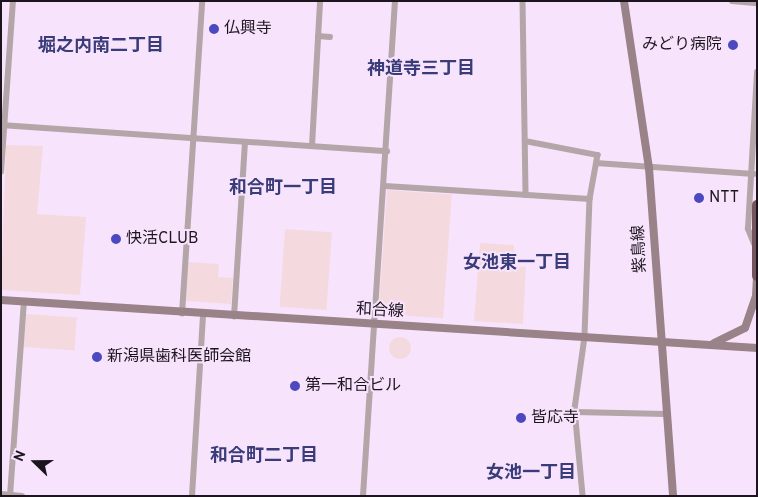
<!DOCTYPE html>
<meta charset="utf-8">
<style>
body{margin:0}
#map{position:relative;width:758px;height:497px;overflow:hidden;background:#f8e3fd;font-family:Overpass,"Noto Sans JP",sans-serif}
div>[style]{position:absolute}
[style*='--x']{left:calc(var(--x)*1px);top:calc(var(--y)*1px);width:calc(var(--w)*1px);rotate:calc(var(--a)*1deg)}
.commercial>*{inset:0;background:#f4dadf;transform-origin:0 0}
.round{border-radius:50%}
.street>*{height:5.5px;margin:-2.75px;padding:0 2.75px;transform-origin:2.75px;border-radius:2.75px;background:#b4a5a8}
.secondary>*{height:8px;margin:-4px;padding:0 4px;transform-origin:4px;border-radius:4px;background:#998288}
.highway>*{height:10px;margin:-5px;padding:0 5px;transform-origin:5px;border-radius:5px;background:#74555d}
.dots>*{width:14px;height:14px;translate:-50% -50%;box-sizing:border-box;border:2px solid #f8e3fd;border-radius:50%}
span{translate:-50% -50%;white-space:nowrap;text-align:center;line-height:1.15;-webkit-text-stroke:4px #f8e3fd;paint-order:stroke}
.poi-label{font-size:16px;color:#1c151e}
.left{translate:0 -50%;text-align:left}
.right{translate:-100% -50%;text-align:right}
.street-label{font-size:16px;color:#1c151e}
.neighbourhood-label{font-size:18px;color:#393c78;font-weight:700}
.frame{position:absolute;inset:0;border:2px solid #1c151e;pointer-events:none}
.north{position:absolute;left:10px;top:437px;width:50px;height:50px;-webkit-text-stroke:4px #f8e3fd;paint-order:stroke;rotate:292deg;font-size:14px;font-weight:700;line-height:20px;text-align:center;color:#1c151e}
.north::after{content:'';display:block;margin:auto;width:18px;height:22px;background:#1c151e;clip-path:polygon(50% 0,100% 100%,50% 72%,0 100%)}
</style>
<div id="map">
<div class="commercial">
<i style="clip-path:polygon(6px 145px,43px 146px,37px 214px,86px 217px,80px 295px,1px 290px)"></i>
<i style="left:387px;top:190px;width:65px;height:124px;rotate:4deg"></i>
<i style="left:285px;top:229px;width:47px;height:78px;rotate:4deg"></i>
<i style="clip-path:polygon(480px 243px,514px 245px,513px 266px,526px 267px,523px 324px,474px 321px)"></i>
<i style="clip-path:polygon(188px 262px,219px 264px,218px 277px,233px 278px,231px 304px,185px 301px)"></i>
<i style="left:26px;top:314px;width:51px;height:33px;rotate:4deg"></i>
<i class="round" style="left:389px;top:337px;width:22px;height:22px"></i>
</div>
<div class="street">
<i style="--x:523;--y:1;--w:194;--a:89.1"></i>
<i style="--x:732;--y:1;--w:25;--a:5"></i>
<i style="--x:318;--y:36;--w:12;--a:5"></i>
<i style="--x:1;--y:125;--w:387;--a:3.9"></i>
<i style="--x:525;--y:141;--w:74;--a:10.9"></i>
<i style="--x:598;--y:155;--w:45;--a:100.3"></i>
<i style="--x:590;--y:199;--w:138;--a:92.1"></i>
<i style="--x:585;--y:337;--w:73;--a:97.9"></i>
<i style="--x:575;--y:409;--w:87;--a:84.7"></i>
<i style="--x:312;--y:146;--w:145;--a:-86.8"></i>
<i style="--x:596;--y:163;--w:158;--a:4"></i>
<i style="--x:1;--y:172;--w:171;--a:-86"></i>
<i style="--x:385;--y:186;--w:205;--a:3.6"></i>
<i style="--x:754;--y:244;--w:16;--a:-112"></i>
<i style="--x:748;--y:229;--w:157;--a:-86.7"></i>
<i style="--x:182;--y:314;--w:314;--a:-86.3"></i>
<i style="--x:234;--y:317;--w:175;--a:-86.4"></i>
<i style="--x:575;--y:412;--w:90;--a:1.3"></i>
<i style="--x:1;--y:494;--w:21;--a:5"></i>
<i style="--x:10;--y:496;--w:195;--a:-85.9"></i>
<i style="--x:192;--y:496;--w:181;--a:-86.5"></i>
<i style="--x:363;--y:496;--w:496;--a:-86.3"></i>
</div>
<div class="secondary">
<i style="--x:624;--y:1;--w:169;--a:81.5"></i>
<i style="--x:649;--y:168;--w:329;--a:85.8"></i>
<i style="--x:1;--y:300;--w:758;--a:3.63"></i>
<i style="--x:714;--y:343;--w:34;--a:-26"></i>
<i style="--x:745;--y:328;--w:34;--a:-71"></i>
<i style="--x:756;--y:296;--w:22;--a:-87"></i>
</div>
<div class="highway">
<i style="--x:757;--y:205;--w:71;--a:90"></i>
</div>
<div class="dots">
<i style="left:214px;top:29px;background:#4c48bf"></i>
<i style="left:733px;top:45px;background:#4c48bf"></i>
<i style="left:699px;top:198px;background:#4c48bf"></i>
<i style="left:116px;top:239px;background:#4c48bf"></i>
<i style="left:97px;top:357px;background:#4c48bf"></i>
<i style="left:295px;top:386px;background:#4c48bf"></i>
<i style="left:521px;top:418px;background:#4c48bf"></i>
</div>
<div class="poi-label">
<span class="left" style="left:224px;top:29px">仏興寺</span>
<span class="right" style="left:722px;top:45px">みどり病院</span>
<span class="left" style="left:709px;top:198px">NTT</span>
<span class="left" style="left:126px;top:239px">快活CLUB</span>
<span class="left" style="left:107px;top:357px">新潟県歯科医師会館</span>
<span class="left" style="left:305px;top:386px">第一和合ビル</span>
<span class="left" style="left:531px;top:418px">皆応寺</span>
</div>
<div class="street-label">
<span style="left:640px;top:249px;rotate:-93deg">紫鳥線</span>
<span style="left:380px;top:311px;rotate:3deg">和合線</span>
</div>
<div class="neighbourhood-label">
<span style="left:101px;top:47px">堀之内南二丁目</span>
<span style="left:421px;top:70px">神道寺三丁目</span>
<span style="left:283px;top:189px">和合町一丁目</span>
<span style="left:517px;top:264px">女池東一丁目</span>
<span style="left:264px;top:457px">和合町二丁目</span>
<span style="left:531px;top:474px">女池一丁目</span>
</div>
<div class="frame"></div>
<div class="north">N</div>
</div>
